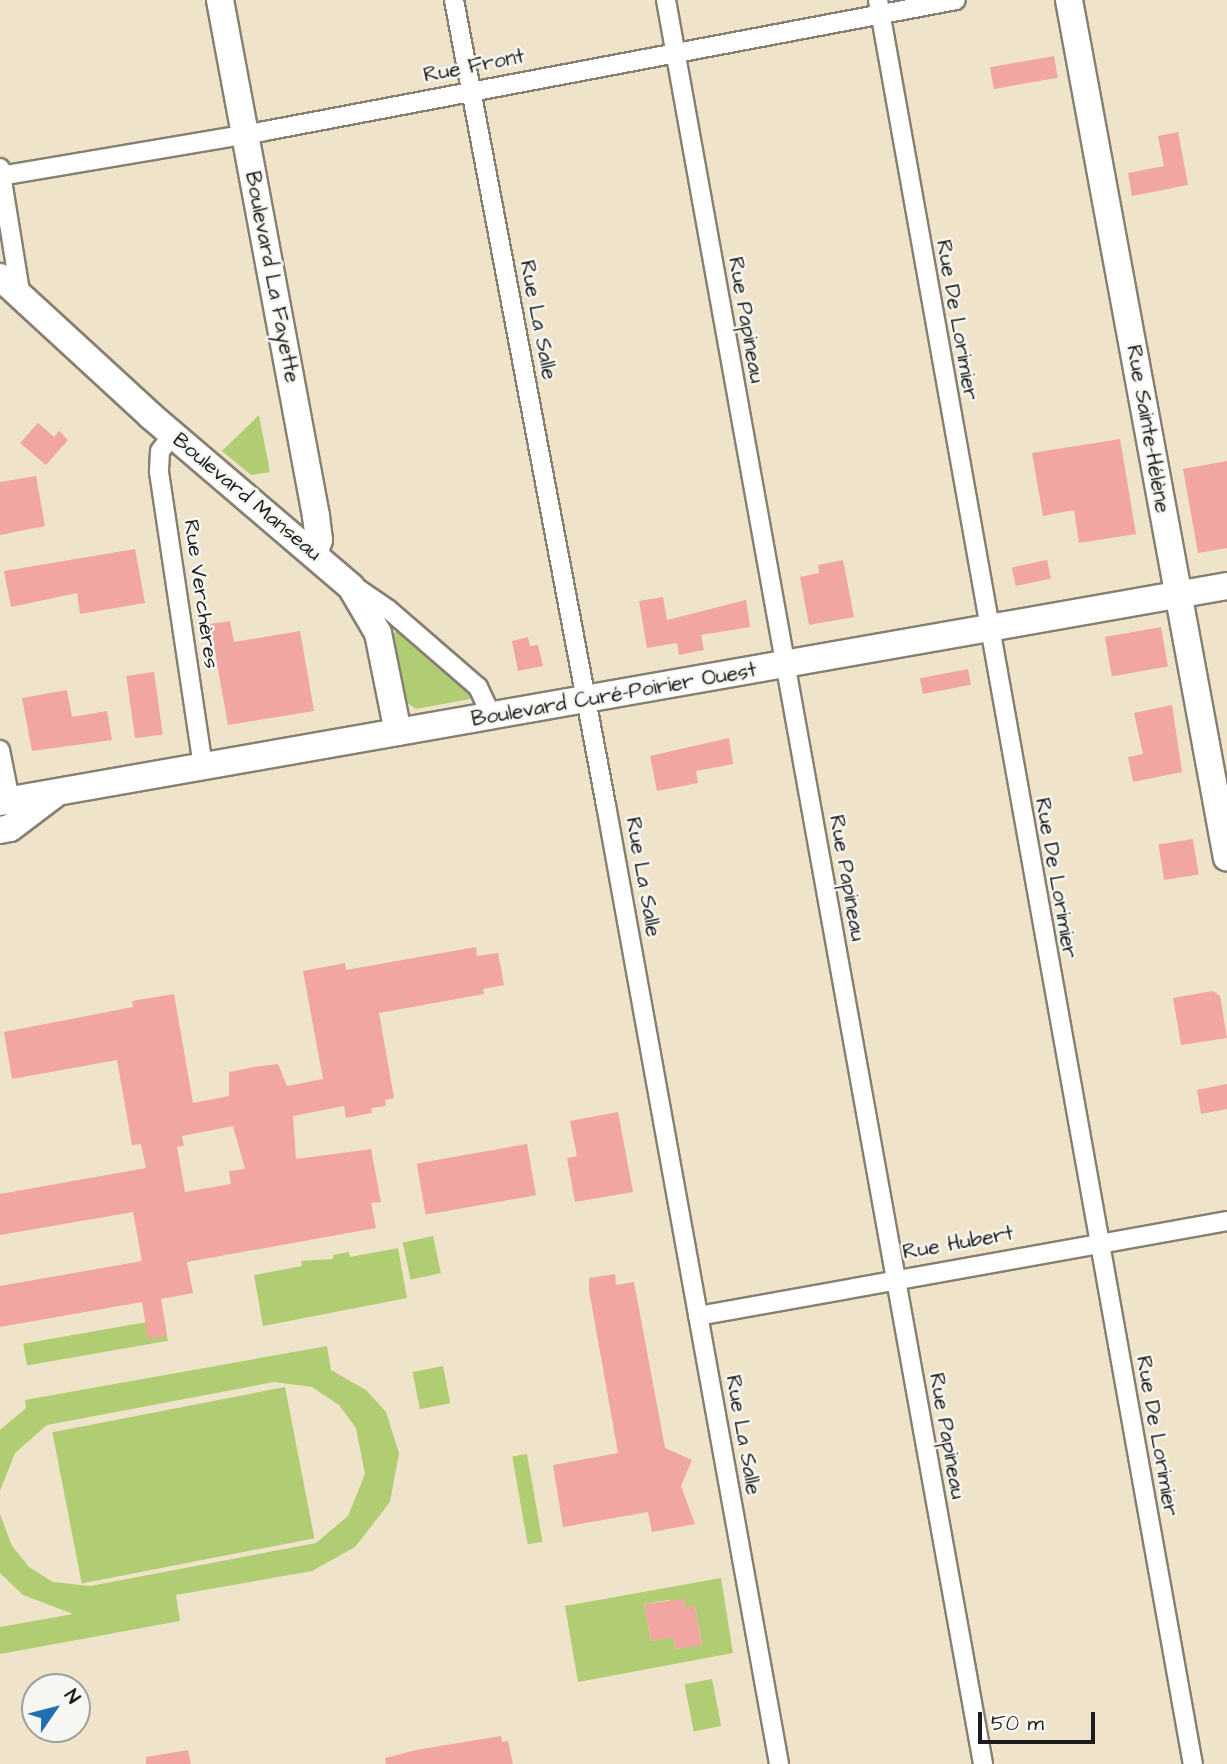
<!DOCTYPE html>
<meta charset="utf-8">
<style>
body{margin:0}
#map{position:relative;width:1227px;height:1764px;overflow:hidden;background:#efe4c9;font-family:"Architects Daughter",sans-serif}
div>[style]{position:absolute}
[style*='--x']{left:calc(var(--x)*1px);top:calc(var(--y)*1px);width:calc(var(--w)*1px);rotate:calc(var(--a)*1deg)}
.green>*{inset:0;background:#b0cd73;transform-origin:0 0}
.building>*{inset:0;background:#f1a6a1;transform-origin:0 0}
.roads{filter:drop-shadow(2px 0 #868072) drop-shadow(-2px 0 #868072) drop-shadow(0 2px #868072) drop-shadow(0 -2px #868072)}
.street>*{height:18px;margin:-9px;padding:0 9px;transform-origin:9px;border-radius:9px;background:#fff}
.secondary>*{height:26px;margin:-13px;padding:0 13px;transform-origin:13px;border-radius:13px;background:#fff}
span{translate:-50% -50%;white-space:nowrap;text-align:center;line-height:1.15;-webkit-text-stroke:5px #f6f6f2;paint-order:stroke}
.street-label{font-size:21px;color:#1c1c1c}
.north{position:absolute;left:21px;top:1673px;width:70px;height:70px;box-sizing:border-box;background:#f6f6f2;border:2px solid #9f9f9c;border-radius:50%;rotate:55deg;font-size:19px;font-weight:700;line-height:28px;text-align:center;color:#1c1c1c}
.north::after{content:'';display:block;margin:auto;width:24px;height:32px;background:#1f6fb2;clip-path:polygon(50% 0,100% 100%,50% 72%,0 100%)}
.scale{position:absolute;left:978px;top:1712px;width:117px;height:32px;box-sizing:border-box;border:4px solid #1c1c1c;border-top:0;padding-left:9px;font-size:21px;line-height:24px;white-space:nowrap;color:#1c1c1c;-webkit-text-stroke:5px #f6f6f2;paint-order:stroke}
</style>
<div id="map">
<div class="green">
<i style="clip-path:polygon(259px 415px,270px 472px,251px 475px,222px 451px)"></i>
<i style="clip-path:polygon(399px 631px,469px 691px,470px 699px,416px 709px,403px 700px,391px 634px)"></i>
<i style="left:433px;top:1236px;width:38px;height:31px;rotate:78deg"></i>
<i style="clip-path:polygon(398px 1248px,407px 1298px,263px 1326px,254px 1275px,302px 1266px,301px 1261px,333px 1259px,333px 1255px,349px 1252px,350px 1257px)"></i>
<i style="left:164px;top:1319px;width:22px;height:143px;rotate:80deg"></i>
<i style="clip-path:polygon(327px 1346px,331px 1370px,366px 1390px,386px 1412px,399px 1453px,390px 1502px,355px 1547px,312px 1571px,176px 1595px,180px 1621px,0 1654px,0 1627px,73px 1614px,23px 1595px,0 1573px,0 1514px,12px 1546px,29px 1567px,53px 1582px,90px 1586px,316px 1543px,348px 1516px,365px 1474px,356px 1428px,339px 1405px,312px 1387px,274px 1382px,47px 1425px,15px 1453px,0 1491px,0 1430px,26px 1408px,25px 1400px)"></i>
<i style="left:443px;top:1366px;width:38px;height:31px;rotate:79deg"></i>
<i style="left:285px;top:1387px;width:154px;height:237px;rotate:79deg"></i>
<i style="left:527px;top:1454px;width:89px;height:15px;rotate:80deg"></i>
<i style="clip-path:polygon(evenodd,721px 1578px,733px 1653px,578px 1682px,565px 1606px,721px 1578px,684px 1599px,685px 1608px,695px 1606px,702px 1644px,676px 1649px,673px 1637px,651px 1641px,644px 1604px,669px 1600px,671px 1604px,684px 1599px)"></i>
<i style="left:712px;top:1679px;width:48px;height:28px;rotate:79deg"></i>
</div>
<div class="building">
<i style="left:1054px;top:56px;width:22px;height:65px;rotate:80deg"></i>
<i style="clip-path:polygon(1178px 132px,1188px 185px,1132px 196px,1128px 173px,1164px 166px,1158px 136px)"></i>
<i style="clip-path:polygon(38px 423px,54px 437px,59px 431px,68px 440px,46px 465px,20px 443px)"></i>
<i style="clip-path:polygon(1120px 439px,1136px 534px,1079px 543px,1074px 510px,1043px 516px,1032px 453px)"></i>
<i style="clip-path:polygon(1227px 461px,1227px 548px,1198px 553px,1183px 469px)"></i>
<i style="clip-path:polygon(36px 476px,45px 526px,0 535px,0 482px)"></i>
<i style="clip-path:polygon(135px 549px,145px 603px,80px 614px,77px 593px,11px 607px,4px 571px)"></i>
<i style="clip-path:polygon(843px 560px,854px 617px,809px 625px,800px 577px,819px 573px,818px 565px)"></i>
<i style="left:1047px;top:560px;width:19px;height:36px;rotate:78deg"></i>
<i style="clip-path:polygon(663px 597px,667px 620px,746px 600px,750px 627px,701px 635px,704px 650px,679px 655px,677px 643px,647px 648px,639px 601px)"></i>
<i style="clip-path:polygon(230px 621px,234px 642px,300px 631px,314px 711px,228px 725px,210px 624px)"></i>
<i style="left:1161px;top:627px;width:40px;height:57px;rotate:80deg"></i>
<i style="clip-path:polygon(528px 637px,530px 646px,538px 645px,543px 666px,518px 671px,512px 641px)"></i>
<i style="left:968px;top:669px;width:16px;height:49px;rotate:79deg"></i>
<i style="left:154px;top:672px;width:63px;height:28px;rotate:82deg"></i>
<i style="clip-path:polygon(67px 690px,72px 717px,107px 711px,112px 740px,32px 751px,22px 698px)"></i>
<i style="clip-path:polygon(1172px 705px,1182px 772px,1133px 782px,1128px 757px,1143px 754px,1134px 713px)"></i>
<i style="clip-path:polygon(729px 738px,733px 764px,696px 771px,698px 783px,657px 791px,650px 756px)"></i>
<i style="left:1193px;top:839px;width:36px;height:35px;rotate:81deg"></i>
<i style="clip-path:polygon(evenodd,476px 947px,477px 956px,498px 953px,504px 985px,483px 989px,484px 994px,379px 1013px,394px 1098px,385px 1100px,386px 1106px,371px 1108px,372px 1113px,346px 1118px,344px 1106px,293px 1116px,296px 1159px,371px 1149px,381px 1202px,371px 1203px,376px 1228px,187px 1262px,193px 1293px,161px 1299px,167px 1336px,148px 1339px,142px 1302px,0 1327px,0 1286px,142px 1261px,133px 1212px,0 1235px,0 1194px,146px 1168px,141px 1144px,132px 1145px,117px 1060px,12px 1079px,4px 1032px,133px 1007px,132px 1001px,174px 994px,193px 1103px,229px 1096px,229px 1072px,254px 1067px,278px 1064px,287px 1086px,323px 1079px,303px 971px,345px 963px,346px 970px,476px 947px,233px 1126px,245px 1169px,229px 1171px,231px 1184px,185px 1192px,177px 1147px,184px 1146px,182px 1136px,233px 1126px)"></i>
<i style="clip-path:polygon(1213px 991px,1220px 996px,1227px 1038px,1181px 1045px,1173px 998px)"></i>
<i style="clip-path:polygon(1227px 1084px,1227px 1109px,1201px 1114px,1197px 1090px)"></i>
<i style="clip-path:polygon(618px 1112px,633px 1192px,575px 1202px,567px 1158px,577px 1156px,570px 1121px)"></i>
<i style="left:527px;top:1144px;width:52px;height:112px;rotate:80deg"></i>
<i style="clip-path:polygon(615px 1274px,616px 1285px,634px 1282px,665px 1448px,692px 1460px,681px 1486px,695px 1524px,652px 1532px,648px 1512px,563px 1527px,553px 1465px,618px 1453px,589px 1290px,589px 1278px)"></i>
<i style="clip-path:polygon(684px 1599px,685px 1607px,695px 1606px,702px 1645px,676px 1649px,673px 1637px,651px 1641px,644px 1604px)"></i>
<i style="clip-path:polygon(501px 1736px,502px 1742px,508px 1741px,513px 1764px,386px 1764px,385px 1758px,416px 1750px)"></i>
<i style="clip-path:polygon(188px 1750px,191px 1764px,146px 1764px,146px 1757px)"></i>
</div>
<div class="roads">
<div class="street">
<i style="--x:454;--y:0;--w:819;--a:79.31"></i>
<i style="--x:606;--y:805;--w:974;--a:79.77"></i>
<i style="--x:666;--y:0;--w:1792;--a:79.81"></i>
<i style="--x:878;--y:0;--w:1792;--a:79.88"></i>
<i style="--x:0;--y:168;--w:132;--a:80.8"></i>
<i style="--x:0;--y:176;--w:269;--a:-9.6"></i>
<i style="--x:265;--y:131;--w:703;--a:-10.73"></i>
<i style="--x:173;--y:434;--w:21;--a:127"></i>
<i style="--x:160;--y:451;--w:21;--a:93"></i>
<i style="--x:159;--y:472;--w:297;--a:81.5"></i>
<i style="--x:354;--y:586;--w:42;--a:34.4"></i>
<i style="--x:389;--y:610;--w:118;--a:40.9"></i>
<i style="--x:478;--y:687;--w:31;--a:65"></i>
<i style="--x:0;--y:750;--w:51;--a:78.7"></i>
<i style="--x:698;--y:1316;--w:537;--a:-10.18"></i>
</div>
<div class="secondary">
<i style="--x:220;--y:0;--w:525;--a:79.46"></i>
<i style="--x:316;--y:516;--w:24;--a:83"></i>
<i style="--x:319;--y:540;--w:15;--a:110"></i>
<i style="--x:1069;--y:0;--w:872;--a:79.57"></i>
<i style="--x:0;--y:277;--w:205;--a:42.6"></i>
<i style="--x:151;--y:416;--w:263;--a:40.5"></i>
<i style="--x:351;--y:587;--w:53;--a:59.6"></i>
<i style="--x:378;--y:633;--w:101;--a:78.6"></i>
<i style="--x:0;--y:802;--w:1246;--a:-9.98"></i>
<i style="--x:0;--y:830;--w:10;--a:-11"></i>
<i style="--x:10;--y:828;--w:55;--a:-36.9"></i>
</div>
</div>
<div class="street-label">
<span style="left:474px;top:66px;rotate:-11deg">Rue Front</span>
<span style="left:272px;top:277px;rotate:79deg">Boulevard La Fayette</span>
<span style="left:538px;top:320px;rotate:79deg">Rue La Salle</span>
<span style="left:746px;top:320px;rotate:80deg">Rue Papineau</span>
<span style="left:957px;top:320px;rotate:80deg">Rue De Lorimier</span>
<span style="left:1148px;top:429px;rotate:80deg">Rue Sainte-Hélène</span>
<span style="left:247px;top:497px;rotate:40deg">Boulevard Manseau</span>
<span style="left:201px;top:594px;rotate:82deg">Rue Verchères</span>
<span style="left:614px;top:695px;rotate:-10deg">Boulevard Curé-Poirier Ouest</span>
<span style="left:643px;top:877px;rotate:80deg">Rue La Salle</span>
<span style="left:847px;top:878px;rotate:80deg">Rue Papineau</span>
<span style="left:1056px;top:878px;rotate:80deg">Rue De Lorimier</span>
<span style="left:958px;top:1243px;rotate:-10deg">Rue Hubert</span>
<span style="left:743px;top:1435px;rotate:80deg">Rue La Salle</span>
<span style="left:947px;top:1436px;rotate:80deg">Rue Papineau</span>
<span style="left:1157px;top:1436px;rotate:80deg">Rue De Lorimier</span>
</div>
<div class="north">N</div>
<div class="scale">50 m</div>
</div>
